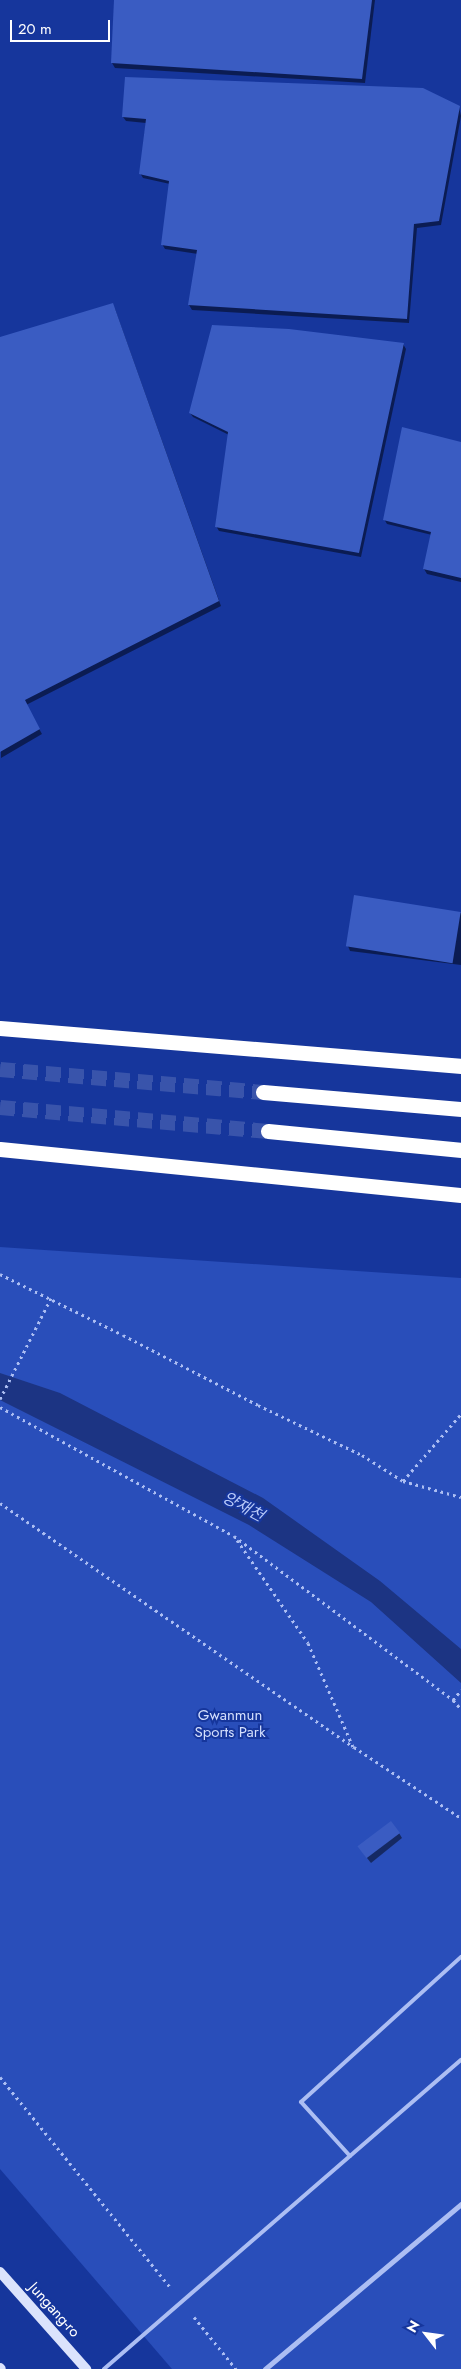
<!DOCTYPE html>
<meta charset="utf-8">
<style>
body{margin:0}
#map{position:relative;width:461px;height:2369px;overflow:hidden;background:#16369c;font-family:Jost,"Noto Sans KR",sans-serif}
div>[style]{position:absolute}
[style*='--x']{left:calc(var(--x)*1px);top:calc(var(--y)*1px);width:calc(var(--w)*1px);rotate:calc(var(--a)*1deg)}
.green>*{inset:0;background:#294eba}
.water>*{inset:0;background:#1c3483}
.shadow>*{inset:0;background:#0007}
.building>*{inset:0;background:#3a5cc2;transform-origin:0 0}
.highway-tunnel>*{height:15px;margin-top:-7.5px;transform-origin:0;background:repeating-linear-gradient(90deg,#3954ab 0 15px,transparent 0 23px)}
.path>*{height:3px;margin-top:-1.5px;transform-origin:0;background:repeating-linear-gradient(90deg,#acbef3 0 2.5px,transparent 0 6.5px)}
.lane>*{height:4px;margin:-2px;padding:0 2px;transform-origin:2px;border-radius:2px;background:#acbef3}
.street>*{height:5px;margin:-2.5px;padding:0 2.5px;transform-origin:2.5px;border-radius:2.5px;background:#acbef3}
.secondary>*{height:10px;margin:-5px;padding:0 5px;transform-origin:5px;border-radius:5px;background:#dbe3fc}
.highway>*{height:15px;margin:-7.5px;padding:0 7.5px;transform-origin:7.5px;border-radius:7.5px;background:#fff}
span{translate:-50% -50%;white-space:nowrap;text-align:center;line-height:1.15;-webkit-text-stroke:4px #16369c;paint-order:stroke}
.park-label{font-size:15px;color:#d4dffd}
.street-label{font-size:15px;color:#fff}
.water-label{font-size:16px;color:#b9caf9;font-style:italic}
.north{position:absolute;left:401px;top:2309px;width:50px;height:50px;-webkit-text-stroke:4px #16369c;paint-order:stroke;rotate:300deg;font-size:14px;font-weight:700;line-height:20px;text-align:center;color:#fff}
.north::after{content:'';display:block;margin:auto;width:18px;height:22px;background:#fff;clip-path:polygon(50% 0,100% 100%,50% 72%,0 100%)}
.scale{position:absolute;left:10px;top:20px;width:100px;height:22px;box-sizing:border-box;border:2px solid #fff;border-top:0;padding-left:6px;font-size:15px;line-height:18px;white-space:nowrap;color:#fff;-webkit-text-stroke:4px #16369c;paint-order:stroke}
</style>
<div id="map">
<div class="green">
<i style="clip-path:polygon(0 1247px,461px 1278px,461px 2369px,172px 2369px,0 2169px)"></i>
</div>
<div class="water">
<i style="clip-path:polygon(0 1373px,60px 1393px,263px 1498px,380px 1581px,461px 1649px,461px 1683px,371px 1602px,249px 1525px,0 1400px)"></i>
</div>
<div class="shadow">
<i style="clip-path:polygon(116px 0,375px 0,365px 83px,115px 68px,112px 63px)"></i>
<i style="clip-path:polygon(459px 107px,461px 116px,441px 225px,417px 228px,409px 323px,192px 310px,189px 305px,198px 254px,165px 249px,162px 244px,170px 184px,143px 178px,140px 173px,146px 123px,126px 121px,123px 117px)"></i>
<i style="clip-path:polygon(115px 309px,221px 606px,26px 705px,42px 734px,1px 758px,0 339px)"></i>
<i style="clip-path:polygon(403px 344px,406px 349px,361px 557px,219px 531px,216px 526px,229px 435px,193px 417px,190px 413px)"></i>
<i style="clip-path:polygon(461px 443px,461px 582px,427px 574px,424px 569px,432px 535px,387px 524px,384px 519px)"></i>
<i style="clip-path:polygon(461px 913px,461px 965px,350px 951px,348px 946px)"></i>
<i style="clip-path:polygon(399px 1833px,402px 1838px,371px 1863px,363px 1853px)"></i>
</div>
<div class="building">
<i style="clip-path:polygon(114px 0,372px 0,362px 79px,111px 63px)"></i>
<i style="clip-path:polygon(125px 77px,423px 88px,460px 106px,439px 221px,414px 224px,407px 319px,188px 305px,197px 250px,161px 245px,169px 181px,139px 174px,146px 119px,122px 117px)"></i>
<i style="clip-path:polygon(113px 303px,219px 601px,25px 700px,40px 729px,0 752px,0 337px)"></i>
<i style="clip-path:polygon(212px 325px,289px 329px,404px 343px,359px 553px,215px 527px,228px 432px,189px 413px)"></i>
<i style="clip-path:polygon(402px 427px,461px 442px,461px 578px,423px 569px,431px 532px,383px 520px)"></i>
<i style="left:354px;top:895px;width:108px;height:52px;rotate:9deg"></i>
<i style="left:391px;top:1821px;width:15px;height:42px;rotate:53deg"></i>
</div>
<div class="highway-tunnel">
<i style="--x:0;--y:1069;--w:264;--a:5"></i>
<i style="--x:0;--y:1107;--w:269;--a:5.1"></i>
</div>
<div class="path">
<i style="--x:0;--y:1274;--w:137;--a:26.4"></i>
<i style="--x:123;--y:1335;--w:152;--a:27.4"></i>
<i style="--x:258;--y:1405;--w:115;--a:25.7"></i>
<i style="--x:362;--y:1455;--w:49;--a:32.4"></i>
<i style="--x:403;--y:1481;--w:60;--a:15.4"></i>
<i style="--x:0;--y:1399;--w:113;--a:-63.2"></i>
<i style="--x:0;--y:1407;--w:267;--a:28.9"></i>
<i style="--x:234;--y:1536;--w:274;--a:36.8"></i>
<i style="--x:453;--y:1700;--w:12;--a:48"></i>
<i style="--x:403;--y:1481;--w:89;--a:-49.1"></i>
<i style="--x:0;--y:1503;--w:430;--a:34.6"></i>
<i style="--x:354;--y:1747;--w:128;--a:33.6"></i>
<i style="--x:237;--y:1540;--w:125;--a:55.4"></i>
<i style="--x:308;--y:1643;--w:113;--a:66.6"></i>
<i style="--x:453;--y:1700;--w:13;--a:-51"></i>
<i style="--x:0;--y:2077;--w:270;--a:51"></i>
<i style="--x:194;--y:2317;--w:67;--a:51.1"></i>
</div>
<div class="lane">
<i style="--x:350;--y:2156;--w:73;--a:-132.2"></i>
<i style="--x:301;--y:2102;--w:216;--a:-42.2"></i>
<i style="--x:104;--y:2369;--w:472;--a:-40.9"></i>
</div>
<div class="street">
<i style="--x:265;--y:2369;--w:256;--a:-40.1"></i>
</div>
<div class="secondary">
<i style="--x:0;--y:2272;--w:130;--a:48.4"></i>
<i style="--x:0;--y:2368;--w:1;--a:45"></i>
</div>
<div class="highway">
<i style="--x:0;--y:1028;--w:463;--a:4.7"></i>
<i style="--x:263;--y:1092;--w:199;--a:4.9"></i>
<i style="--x:268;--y:1131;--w:194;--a:5.6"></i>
<i style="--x:0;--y:1149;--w:463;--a:5.7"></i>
</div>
<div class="park-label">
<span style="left:230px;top:1724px">Gwanmun<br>Sports Park</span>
</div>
<div class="street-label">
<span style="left:54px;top:2310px;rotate:48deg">Jungang-ro</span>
</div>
<div class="water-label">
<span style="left:243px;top:1507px;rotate:28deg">양재천</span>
</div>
<div class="north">N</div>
<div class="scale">20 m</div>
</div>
